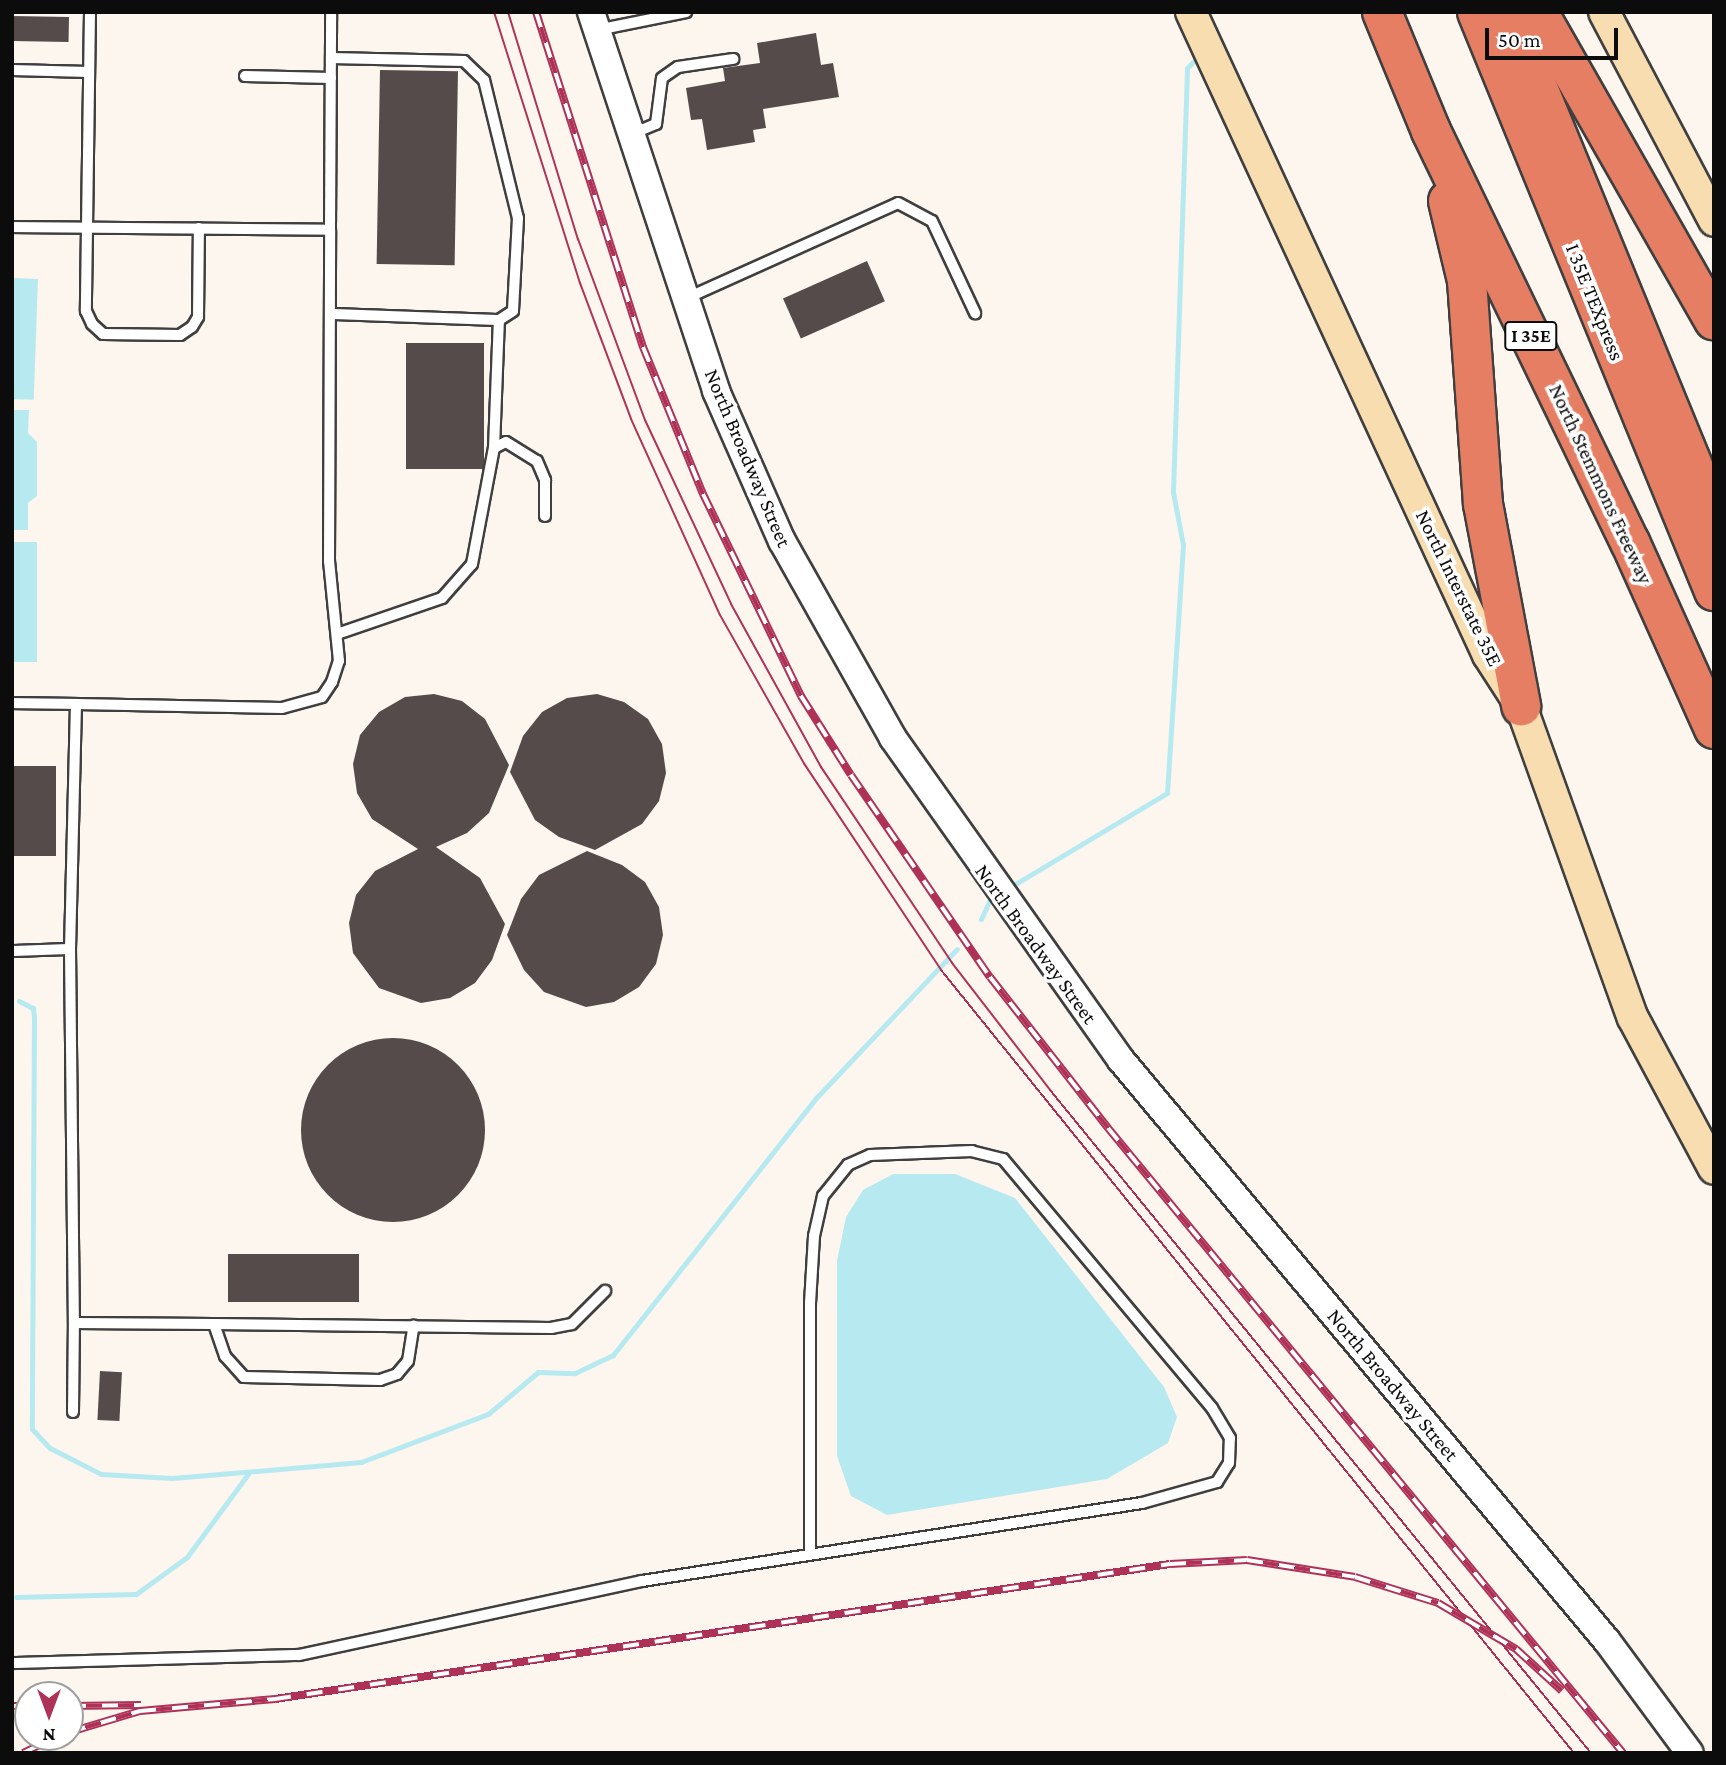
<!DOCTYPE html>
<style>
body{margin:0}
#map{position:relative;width:1726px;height:1765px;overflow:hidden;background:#fdf6ee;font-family:"Crimson Pro",serif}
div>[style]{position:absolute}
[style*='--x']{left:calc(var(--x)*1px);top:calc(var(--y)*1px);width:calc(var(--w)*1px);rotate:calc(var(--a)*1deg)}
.water>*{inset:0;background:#b7e9f0;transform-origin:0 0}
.stream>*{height:5px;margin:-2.5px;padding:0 2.5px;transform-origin:2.5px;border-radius:2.5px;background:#b7e9f0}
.building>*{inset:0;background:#544b4a;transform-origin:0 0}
.round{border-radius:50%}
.roads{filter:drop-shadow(2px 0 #3f3f3f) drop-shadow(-2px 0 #3f3f3f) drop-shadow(0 2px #3f3f3f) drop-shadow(0 -2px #3f3f3f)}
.service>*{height:10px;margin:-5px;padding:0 5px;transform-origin:5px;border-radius:5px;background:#fff}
.tertiary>*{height:26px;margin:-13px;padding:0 13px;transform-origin:13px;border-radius:13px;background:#fff}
.secondary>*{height:30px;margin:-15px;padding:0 15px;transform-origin:15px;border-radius:15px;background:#f7ddaf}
.motorway>*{height:38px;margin:-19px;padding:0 19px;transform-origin:19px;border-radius:19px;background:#e67e63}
.tram>*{height:2px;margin:-1px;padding:0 1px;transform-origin:1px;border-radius:1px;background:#ae3257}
.rail>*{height:8px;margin-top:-4px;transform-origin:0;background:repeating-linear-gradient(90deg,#fff 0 16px,#ae3257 0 32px);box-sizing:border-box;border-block:2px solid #ae3257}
span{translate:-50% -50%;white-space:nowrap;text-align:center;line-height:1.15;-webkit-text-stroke:7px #fff;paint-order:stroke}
.shield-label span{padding:2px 5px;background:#fff;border:2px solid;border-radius:5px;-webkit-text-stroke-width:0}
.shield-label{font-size:19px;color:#0c0c0c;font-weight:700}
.street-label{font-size:21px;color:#0c0c0c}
.frame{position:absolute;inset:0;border:14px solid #0c0c0c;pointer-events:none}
.north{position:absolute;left:14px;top:1681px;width:70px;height:70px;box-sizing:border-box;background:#fff;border:2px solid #9e9e9e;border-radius:50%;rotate:180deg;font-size:19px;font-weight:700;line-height:28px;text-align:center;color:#0c0c0c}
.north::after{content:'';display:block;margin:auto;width:24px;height:32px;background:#ae3257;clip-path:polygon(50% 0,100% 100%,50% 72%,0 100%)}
.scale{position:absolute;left:1485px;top:28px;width:133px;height:32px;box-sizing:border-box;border:4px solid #0c0c0c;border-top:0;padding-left:9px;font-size:21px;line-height:24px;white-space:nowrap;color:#0c0c0c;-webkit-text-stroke:5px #fff;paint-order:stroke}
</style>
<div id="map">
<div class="water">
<i style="left:12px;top:278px;width:26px;height:121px;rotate:2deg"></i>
<i style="clip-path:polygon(12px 410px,29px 410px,28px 433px,37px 442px,37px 496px,28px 503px,28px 530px,12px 530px)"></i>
<i style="left:12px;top:542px;width:25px;height:120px"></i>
<i style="clip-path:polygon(893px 1174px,955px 1174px,1015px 1198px,1164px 1387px,1177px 1417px,1168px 1443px,1107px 1479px,887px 1515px,851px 1496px,837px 1456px,837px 1261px,846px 1217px,863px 1190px)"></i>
</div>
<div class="stream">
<i style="--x:1012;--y:886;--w:181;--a:-31"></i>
<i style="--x:1167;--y:793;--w:249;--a:-86.3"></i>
<i style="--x:1183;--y:545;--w:54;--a:-100.7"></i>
<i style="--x:1173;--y:492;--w:424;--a:-88.1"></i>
<i style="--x:1187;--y:68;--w:13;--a:-45"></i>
<i style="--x:981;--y:919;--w:21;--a:-65"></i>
<i style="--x:19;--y:1001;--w:16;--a:27"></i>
<i style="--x:33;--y:1008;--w:10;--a:84"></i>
<i style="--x:34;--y:1018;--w:411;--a:90.3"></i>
<i style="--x:32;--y:1429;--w:26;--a:47"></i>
<i style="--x:50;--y:1448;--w:57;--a:27"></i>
<i style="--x:101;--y:1474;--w:71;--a:3.2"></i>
<i style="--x:172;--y:1478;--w:190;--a:-4.8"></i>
<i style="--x:361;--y:1462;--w:136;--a:-20.7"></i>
<i style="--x:488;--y:1414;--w:65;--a:-40"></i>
<i style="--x:538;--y:1372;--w:37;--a:2"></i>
<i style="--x:575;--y:1373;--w:42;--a:-25.3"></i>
<i style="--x:613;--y:1355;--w:328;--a:-51.7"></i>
<i style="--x:816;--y:1098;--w:205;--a:-46.6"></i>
<i style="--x:16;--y:1597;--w:120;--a:-1.4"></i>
<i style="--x:136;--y:1594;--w:63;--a:-36"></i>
<i style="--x:187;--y:1557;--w:103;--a:-53.7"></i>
</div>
<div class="building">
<i style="left:12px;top:16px;width:57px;height:25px;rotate:1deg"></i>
<i style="clip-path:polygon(816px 33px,821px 65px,833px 63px,839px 97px,763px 109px,766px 128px,753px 130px,755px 142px,707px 150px,702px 119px,691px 120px,686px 88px,725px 81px,723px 68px,760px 63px,757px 43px)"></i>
<i style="left:380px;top:70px;width:78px;height:194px;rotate:1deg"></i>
<i style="left:867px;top:261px;width:44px;height:92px;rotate:66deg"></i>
<i style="left:406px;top:343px;width:78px;height:126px"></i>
<i style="clip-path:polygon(434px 694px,462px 701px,485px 719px,509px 765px,489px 813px,467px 833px,436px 847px,480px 878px,505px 924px,492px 960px,475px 983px,450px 998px,421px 1003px,379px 988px,353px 953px,349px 923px,356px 895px,375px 871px,418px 849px,372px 819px,357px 793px,353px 764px,360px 735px,379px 712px,405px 697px)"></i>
<i style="clip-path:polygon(597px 694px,624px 702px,648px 719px,662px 744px,666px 773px,659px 801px,642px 824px,595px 850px,559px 837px,535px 820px,510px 772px,523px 736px,542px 712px,567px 698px)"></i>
<i style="left:12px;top:766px;width:44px;height:90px"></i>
<i style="clip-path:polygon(587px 851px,622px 865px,645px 882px,659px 907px,663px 935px,656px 964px,639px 987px,614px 1002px,586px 1007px,544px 992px,524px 970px,507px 935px,521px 899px,539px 875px)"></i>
<i class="round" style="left:301px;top:1038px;width:184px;height:184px"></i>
<i style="left:228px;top:1254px;width:131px;height:48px"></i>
<i style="left:100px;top:1371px;width:22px;height:49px;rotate:3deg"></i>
</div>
<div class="roads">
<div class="service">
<i style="--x:90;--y:12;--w:299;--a:90.8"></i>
<i style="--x:86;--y:311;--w:14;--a:65"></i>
<i style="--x:92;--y:324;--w:15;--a:42"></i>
<i style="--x:103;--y:334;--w:77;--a:0.7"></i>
<i style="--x:180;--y:335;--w:14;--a:-34"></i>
<i style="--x:192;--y:327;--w:12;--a:-59"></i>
<i style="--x:198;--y:317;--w:89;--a:-89.4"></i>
<i style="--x:597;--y:30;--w:91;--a:-11.4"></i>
<i style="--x:331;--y:58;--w:133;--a:1.3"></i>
<i style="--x:464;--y:61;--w:28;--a:44"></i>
<i style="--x:484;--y:80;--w:142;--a:76.2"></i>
<i style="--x:518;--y:218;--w:93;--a:93.1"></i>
<i style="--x:513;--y:311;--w:17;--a:147"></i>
<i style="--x:499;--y:320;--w:167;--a:-177.9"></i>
<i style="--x:12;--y:70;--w:77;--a:1.5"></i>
<i style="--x:245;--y:76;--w:86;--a:1.3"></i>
<i style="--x:632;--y:134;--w:26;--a:-23"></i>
<i style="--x:656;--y:124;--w:46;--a:-82.6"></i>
<i style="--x:662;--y:78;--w:19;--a:-35"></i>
<i style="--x:678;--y:67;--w:56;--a:-8.3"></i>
<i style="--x:12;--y:227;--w:318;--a:0.5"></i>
<i style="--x:330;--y:230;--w:218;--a:-89.7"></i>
<i style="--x:687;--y:298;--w:231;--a:-24.2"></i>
<i style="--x:898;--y:203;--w:38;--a:28"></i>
<i style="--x:932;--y:221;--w:102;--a:64.9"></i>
<i style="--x:494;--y:448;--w:128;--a:-87.8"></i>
<i style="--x:337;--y:634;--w:111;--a:-18.9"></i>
<i style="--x:442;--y:598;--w:45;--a:-48.6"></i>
<i style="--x:472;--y:564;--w:118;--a:-79.3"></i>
<i style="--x:494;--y:448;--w:13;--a:-27"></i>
<i style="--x:506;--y:442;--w:36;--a:32"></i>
<i style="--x:537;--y:461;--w:21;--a:67"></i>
<i style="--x:545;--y:480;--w:36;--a:90"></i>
<i style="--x:12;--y:703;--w:64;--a:0.9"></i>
<i style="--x:76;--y:704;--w:245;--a:91.4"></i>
<i style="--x:70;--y:949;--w:58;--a:178"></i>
<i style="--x:76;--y:704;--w:206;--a:1.1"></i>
<i style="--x:282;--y:708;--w:41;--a:-15.4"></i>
<i style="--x:322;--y:697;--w:18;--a:-56"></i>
<i style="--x:332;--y:682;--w:22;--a:-72"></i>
<i style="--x:339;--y:661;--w:100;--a:-95.7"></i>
<i style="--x:329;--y:561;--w:331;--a:-89.8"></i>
<i style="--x:70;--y:949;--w:374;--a:89.4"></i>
<i style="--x:74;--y:1323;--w:140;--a:0.4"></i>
<i style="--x:214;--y:1324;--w:34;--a:71"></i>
<i style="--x:225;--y:1356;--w:28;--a:48"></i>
<i style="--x:244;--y:1377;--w:136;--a:1.3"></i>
<i style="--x:380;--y:1380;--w:18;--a:-19"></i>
<i style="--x:397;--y:1374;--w:17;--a:-50"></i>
<i style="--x:408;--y:1361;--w:36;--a:-81"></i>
<i style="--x:214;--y:1324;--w:337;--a:0.7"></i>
<i style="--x:551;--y:1328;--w:21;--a:-11"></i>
<i style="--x:572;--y:1324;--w:47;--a:-45"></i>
<i style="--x:73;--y:1412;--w:89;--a:-89.4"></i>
<i style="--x:12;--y:1663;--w:287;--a:-1.6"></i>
<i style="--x:299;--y:1655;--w:351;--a:-12.2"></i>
<i style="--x:642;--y:1581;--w:506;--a:-8.87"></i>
<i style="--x:1142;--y:1503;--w:78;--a:-15.6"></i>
<i style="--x:1217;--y:1482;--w:22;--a:-58"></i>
<i style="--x:1229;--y:1463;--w:25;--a:-88"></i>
<i style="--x:1230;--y:1438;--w:35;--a:-121"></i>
<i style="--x:1212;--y:1408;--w:325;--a:-130"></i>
<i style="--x:1003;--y:1159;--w:32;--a:-166"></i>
<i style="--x:972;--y:1151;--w:102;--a:177.8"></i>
<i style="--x:870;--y:1155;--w:24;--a:156"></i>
<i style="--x:848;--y:1165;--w:40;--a:129"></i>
<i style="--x:823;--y:1196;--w:41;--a:102.7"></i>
<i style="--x:814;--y:1236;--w:67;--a:93.4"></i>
<i style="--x:810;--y:1303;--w:250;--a:90"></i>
</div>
<div class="tertiary">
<i style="--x:591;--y:12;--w:399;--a:71.7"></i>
<i style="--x:716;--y:391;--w:164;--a:66.3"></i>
<i style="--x:782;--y:541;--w:226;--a:60.6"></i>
<i style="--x:893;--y:738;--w:395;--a:54.7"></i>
<i style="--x:1121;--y:1060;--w:757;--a:50.09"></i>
<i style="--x:1607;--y:1641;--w:139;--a:53.5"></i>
</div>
<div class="secondary">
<i style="--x:1191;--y:12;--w:708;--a:65.21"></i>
<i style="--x:1488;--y:655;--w:61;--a:57.1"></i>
<i style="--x:1521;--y:706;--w:331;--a:70.3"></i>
<i style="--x:1633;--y:1018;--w:171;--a:61.8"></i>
<i style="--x:1604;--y:12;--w:236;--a:62.2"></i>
</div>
<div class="motorway">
<i style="--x:1382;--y:12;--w:129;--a:67.6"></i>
<i style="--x:1431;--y:131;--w:457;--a:64.2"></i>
<i style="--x:1630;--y:542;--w:205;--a:65.8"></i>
<i style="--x:1477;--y:12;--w:626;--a:67.74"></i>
<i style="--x:1507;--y:12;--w:546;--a:67.71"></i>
<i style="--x:1538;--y:12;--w:355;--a:60.3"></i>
<i style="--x:1448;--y:201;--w:82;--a:76.6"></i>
<i style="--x:1467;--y:281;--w:224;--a:85.9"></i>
<i style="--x:1483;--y:504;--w:206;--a:79.3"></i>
</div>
</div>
<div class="tram">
<i style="--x:494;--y:12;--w:284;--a:72.4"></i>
<i style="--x:580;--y:283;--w:145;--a:69.4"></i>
<i style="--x:631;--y:419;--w:215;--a:65.6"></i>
<i style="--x:720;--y:615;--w:172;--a:60.5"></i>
<i style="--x:805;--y:765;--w:246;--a:56.4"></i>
<i style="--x:941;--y:970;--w:1007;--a:51.05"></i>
<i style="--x:508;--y:12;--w:238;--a:72.9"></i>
<i style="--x:578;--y:239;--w:193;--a:69.7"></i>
<i style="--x:645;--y:420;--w:203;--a:64.9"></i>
<i style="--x:731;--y:604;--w:186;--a:61.1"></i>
<i style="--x:821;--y:767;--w:236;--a:56.2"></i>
<i style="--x:952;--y:963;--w:160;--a:52.3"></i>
<i style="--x:1050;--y:1090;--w:856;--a:50.79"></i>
</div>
<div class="rail">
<i style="--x:536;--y:12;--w:352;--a:72.3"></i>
<i style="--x:643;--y:347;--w:159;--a:67.8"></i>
<i style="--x:703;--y:494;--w:225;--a:64.1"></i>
<i style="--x:801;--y:696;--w:93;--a:57.7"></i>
<i style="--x:851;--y:775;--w:245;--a:55.5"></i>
<i style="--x:990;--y:977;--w:192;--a:52"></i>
<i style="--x:1108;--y:1128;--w:810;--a:50.51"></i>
<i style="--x:12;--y:1706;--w:16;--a:0"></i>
<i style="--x:70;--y:1706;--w:71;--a:-0.8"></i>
<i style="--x:70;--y:1732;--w:73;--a:-16.7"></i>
<i style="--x:140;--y:1711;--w:136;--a:-5.1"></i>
<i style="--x:275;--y:1699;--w:905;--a:-8.58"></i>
<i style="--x:1170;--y:1564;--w:77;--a:-3"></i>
<i style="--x:1247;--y:1560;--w:109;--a:8.9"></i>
<i style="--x:1355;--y:1577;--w:87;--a:17.4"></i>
<i style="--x:1438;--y:1603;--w:91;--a:30.5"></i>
<i style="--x:1516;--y:1649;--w:62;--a:42.4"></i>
<i style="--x:23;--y:1753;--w:37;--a:-26"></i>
</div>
<div class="shield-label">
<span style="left:1531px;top:336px">I 35E</span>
</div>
<div class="street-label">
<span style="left:1595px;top:302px;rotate:68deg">I 35E TEXpress</span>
<span style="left:748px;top:458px;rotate:67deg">North Broadway Street</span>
<span style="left:1601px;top:484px;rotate:65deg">North Stemmons Freeway</span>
<span style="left:1459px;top:588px;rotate:64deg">North Interstate 35E</span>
<span style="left:1036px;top:944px;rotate:54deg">North Broadway Street</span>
<span style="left:1393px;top:1385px;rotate:50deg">North Broadway Street</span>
</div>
<div class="frame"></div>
<div class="north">N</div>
<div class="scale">50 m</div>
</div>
